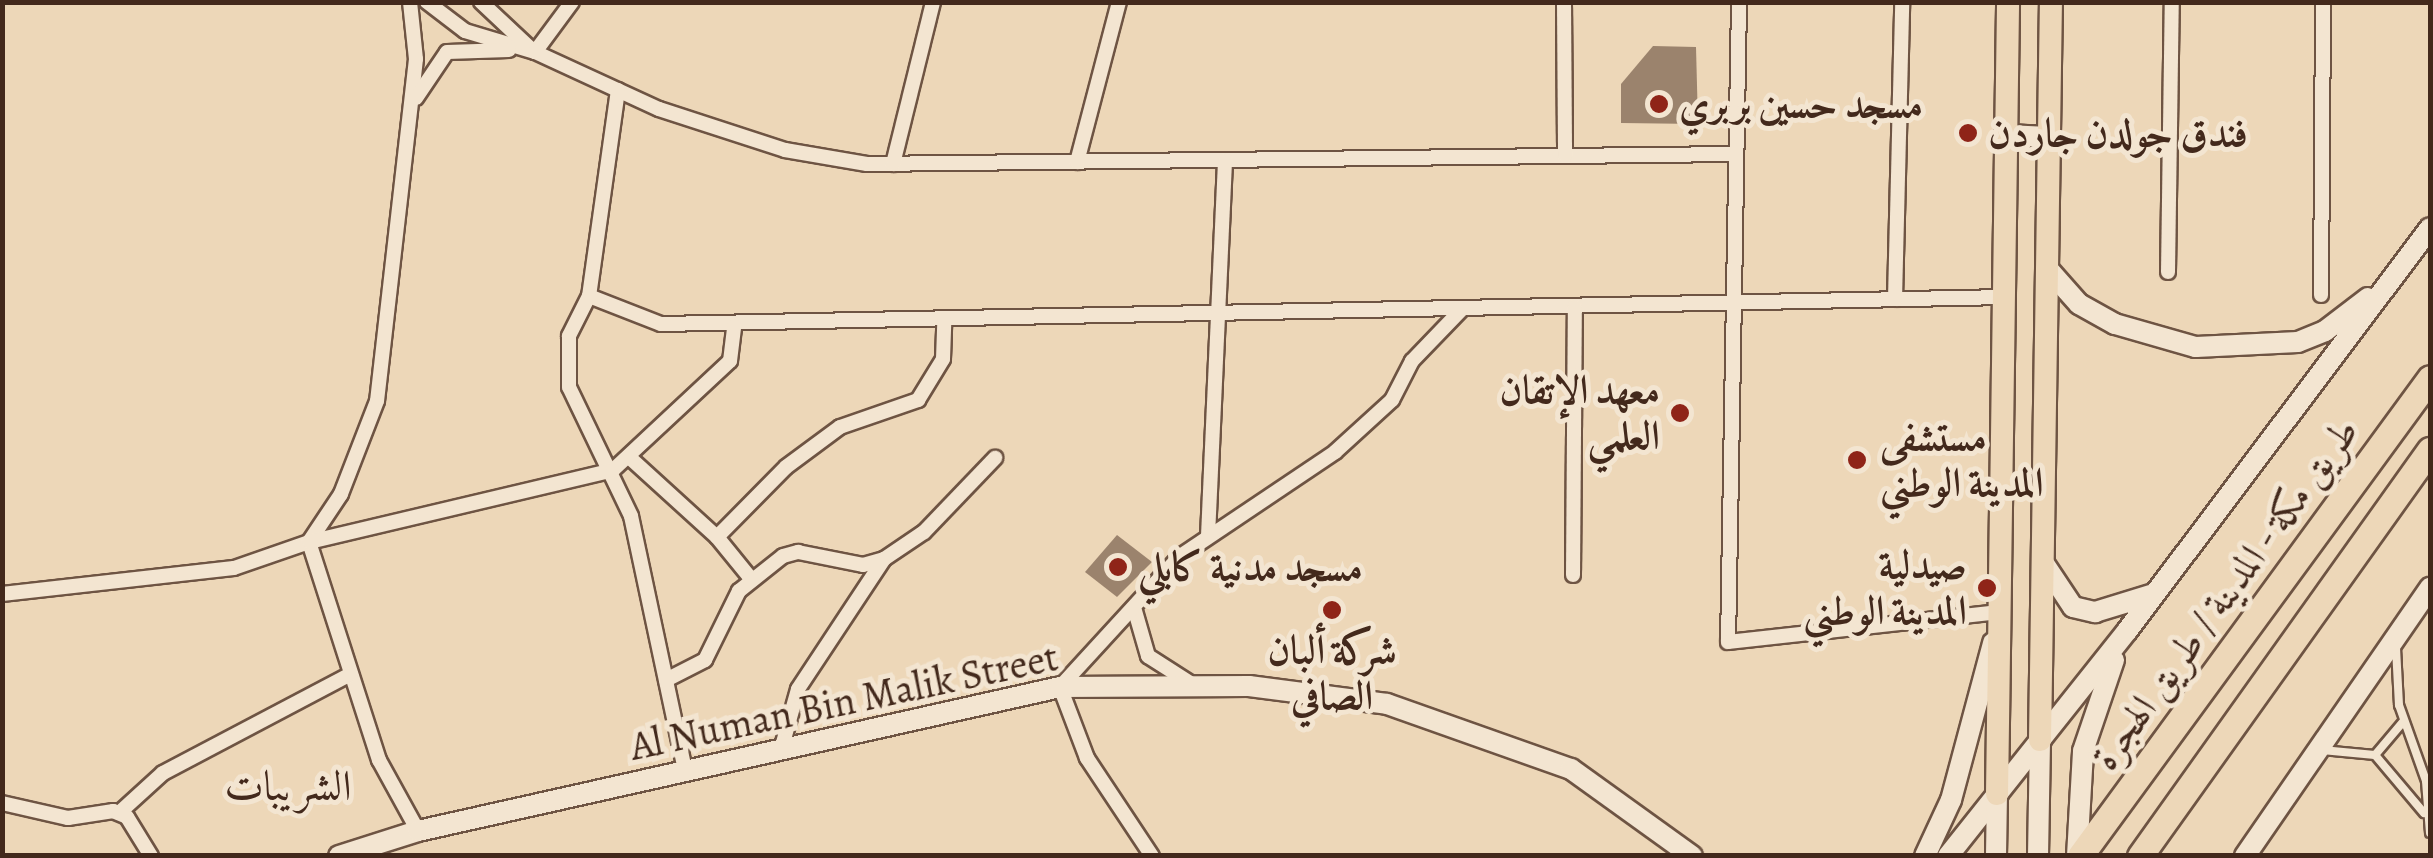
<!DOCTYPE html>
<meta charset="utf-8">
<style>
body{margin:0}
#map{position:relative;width:2433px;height:858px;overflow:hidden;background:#edd7b8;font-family:Alegreya,Amiri,serif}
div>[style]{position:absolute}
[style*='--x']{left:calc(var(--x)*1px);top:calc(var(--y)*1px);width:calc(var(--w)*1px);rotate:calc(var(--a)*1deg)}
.building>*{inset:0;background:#9b836d}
.roads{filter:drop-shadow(2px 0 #6e5443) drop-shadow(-2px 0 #6e5443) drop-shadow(0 2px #6e5443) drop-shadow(0 -2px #6e5443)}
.lane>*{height:8px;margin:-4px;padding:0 4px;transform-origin:4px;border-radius:4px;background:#f3e5d1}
.street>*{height:14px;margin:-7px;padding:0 7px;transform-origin:7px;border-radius:7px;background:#f3e5d1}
.secondary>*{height:20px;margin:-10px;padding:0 10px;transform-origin:10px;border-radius:10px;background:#f3e5d1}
.primary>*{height:22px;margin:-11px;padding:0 11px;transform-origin:11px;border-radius:11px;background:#edd7b8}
.highway>*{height:25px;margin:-12.5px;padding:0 12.5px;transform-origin:12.5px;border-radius:12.5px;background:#edd7b8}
.dots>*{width:28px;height:28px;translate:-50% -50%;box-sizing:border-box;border:5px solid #f3e5d1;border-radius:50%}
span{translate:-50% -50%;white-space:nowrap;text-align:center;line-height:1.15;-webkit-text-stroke:10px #f3e5d1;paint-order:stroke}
.poi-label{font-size:40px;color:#43291c;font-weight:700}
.left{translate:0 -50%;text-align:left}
.right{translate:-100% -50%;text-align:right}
.street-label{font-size:40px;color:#43291c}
.neighbourhood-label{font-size:42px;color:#43291c}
.frame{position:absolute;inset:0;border:5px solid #43291c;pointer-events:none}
</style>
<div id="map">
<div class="building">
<i style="clip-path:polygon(1653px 46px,1696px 47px,1698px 124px,1621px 123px,1621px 84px)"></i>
<i style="clip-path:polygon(1117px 535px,1152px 562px,1117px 597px,1085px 572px)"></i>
</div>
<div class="roads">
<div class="lane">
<i style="--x:2396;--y:648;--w:57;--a:87"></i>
<i style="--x:2399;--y:705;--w:81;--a:70.4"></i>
<i style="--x:2426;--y:781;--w:52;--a:85.6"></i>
<i style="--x:2322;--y:750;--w:53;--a:5.4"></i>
<i style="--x:2375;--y:755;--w:76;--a:49.8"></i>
<i style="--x:2375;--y:755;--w:43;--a:-49.7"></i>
</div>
<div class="street">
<i style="--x:410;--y:2;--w:57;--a:84"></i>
<i style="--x:416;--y:59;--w:344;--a:96.5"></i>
<i style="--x:377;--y:401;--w:100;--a:111.2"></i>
<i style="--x:341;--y:494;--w:58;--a:123.7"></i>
<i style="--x:309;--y:542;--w:229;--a:72.2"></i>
<i style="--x:379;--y:760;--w:81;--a:61.2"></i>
<i style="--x:427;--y:2;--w:48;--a:37.3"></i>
<i style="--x:465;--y:31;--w:73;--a:16.7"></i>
<i style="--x:535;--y:52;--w:136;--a:24.7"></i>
<i style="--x:659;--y:109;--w:133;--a:18"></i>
<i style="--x:785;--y:150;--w:83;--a:9.7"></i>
<i style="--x:867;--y:164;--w:869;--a:-0.66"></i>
<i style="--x:481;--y:2;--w:67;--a:43.2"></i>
<i style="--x:1564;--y:2;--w:154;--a:89.6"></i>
<i style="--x:1739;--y:2;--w:640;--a:90.98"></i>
<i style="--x:1728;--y:642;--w:275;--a:-6.3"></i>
<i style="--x:535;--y:52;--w:62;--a:-53.5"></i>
<i style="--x:618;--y:90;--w:208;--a:98"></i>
<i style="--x:589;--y:296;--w:77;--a:21.3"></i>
<i style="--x:661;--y:324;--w:1343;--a:-1.15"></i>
<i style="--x:416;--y:98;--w:55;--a:-56"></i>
<i style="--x:447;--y:52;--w:62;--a:-1.8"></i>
<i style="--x:1077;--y:162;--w:165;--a:-75.3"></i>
<i style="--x:893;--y:164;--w:167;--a:-76.1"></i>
<i style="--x:2168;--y:272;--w:270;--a:-89.2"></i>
<i style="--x:2321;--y:295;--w:293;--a:-89.6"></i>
<i style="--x:589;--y:296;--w:45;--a:116.6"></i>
<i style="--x:569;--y:336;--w:51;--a:90"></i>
<i style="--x:569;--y:387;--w:143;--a:64.3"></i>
<i style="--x:631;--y:516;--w:261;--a:78"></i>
<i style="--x:1895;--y:299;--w:297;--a:-88.6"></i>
<i style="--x:629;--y:457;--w:119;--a:42.3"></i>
<i style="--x:717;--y:537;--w:55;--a:50.9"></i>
<i style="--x:1208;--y:536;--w:376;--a:-87.4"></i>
<i style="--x:717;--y:537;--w:98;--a:-45.4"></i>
<i style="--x:786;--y:467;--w:67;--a:-36.5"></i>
<i style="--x:840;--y:427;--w:83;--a:-19.1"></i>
<i style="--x:918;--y:400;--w:48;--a:-58.6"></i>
<i style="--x:943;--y:359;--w:38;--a:-88"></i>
<i style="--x:1573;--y:575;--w:268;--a:-89.6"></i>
<i style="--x:2;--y:594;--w:233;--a:-6.4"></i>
<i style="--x:234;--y:568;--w:79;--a:-19.1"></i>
<i style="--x:309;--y:542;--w:312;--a:-13.3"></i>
<i style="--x:613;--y:470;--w:160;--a:-43"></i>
<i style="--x:730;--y:361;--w:35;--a:-83"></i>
<i style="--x:1135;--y:611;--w:47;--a:73.9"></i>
<i style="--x:1148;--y:656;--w:56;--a:32.6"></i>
<i style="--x:666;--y:680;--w:44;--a:-27.1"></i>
<i style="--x:705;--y:660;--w:77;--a:-63.8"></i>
<i style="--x:739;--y:591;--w:56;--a:-38.5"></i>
<i style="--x:783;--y:556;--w:16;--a:-15"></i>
<i style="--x:798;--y:552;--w:66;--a:11.3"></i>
<i style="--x:863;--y:565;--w:22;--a:-16"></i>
<i style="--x:884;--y:559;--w:48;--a:-34"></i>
<i style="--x:924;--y:532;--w:103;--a:-46.2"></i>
<i style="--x:781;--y:750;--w:63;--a:-74.4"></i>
<i style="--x:798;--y:689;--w:156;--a:-56.5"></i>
<i style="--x:2;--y:803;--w:68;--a:12.8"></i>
<i style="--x:68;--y:818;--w:46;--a:-8.8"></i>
<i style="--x:113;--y:811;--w:15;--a:23"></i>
<i style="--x:127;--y:817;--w:46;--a:58.4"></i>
<i style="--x:119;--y:813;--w:59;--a:-42.3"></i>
<i style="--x:163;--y:773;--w:212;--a:-27.8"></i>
<i style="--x:1152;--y:856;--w:118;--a:-123.6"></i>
<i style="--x:1087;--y:758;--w:76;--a:-110.8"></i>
<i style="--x:1060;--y:687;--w:176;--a:-47.5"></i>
<i style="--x:1179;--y:557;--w:188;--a:-33.9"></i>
<i style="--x:1335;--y:452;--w:77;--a:-42.4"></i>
<i style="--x:1392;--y:400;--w:44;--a:-62.9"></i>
<i style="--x:1412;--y:361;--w:72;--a:-46.1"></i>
</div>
<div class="secondary">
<i style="--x:2006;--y:135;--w:43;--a:2.7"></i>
<i style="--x:2047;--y:268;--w:48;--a:48.4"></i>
<i style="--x:2079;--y:304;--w:41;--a:29.1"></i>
<i style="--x:2115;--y:324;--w:84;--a:15.9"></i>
<i style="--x:2196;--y:347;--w:102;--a:-2.8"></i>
<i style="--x:2298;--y:342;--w:29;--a:-22"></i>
<i style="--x:2325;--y:331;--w:54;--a:-37.5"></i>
<i style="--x:2043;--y:562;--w:54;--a:56.3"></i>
<i style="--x:2073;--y:607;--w:23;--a:13"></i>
<i style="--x:2095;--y:612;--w:62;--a:-17"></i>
<i style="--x:339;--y:856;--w:83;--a:-17.6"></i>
<i style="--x:418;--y:831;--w:658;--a:-12.64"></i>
<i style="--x:1060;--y:687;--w:189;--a:-0.3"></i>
<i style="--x:1249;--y:686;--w:139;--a:7.4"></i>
<i style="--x:1387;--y:704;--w:195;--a:19.5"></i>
<i style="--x:1571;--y:769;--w:149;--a:35.7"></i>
<i style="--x:1925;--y:856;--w:62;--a:-65.1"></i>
<i style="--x:1951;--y:800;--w:163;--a:-75"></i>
<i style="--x:1948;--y:856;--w:288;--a:-51.5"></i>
<i style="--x:2127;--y:631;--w:504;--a:-53.06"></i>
<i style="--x:1996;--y:856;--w:62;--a:-89.1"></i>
<i style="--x:2038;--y:856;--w:116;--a:-89"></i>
<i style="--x:2077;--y:856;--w:105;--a:-86.7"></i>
<i style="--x:2083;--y:751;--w:96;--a:-71.2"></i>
<i style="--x:2245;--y:856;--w:326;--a:-55.4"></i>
</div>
<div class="primary">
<i style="--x:2040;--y:740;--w:738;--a:-89.15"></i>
<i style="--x:1997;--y:794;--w:792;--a:-89.2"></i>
</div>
<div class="highway">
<i style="--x:2080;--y:856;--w:592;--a:-53.79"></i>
<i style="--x:2140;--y:856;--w:499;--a:-54.5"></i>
</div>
</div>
<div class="dots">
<i style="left:1659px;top:104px;background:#8f2418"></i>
<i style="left:1968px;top:133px;background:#8f2418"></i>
<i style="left:1680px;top:413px;background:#8f2418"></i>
<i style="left:1857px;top:460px;background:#8f2418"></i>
<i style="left:1118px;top:567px;background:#8f2418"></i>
<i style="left:1987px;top:588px;background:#8f2418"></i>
<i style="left:1332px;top:610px;background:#8f2418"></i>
</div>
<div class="poi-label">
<span class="left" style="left:1679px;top:104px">مسجد حسين بربري</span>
<span class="left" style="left:1988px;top:133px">فندق جولدن جاردن</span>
<span class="right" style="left:1660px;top:413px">معهد الإتقان<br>العلمي</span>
<span class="left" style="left:1880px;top:460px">مستشفى<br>المدينة الوطني</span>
<span class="right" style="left:1967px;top:588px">صيدلية<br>المدينة الوطني</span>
<span class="left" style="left:1138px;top:567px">مسجد مدنية كابلي</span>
<span style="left:1332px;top:673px">شركة ألبان<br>الصافي</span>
</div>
<div class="street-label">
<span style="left:2225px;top:594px;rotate:-54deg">طريق مكة - المدينة / طريق الهجرة</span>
<span style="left:844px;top:702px;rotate:-12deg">Al Numan Bin Malik Street</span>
</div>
<div class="neighbourhood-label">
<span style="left:288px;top:786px">الشريبات</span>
</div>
<div class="frame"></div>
</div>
